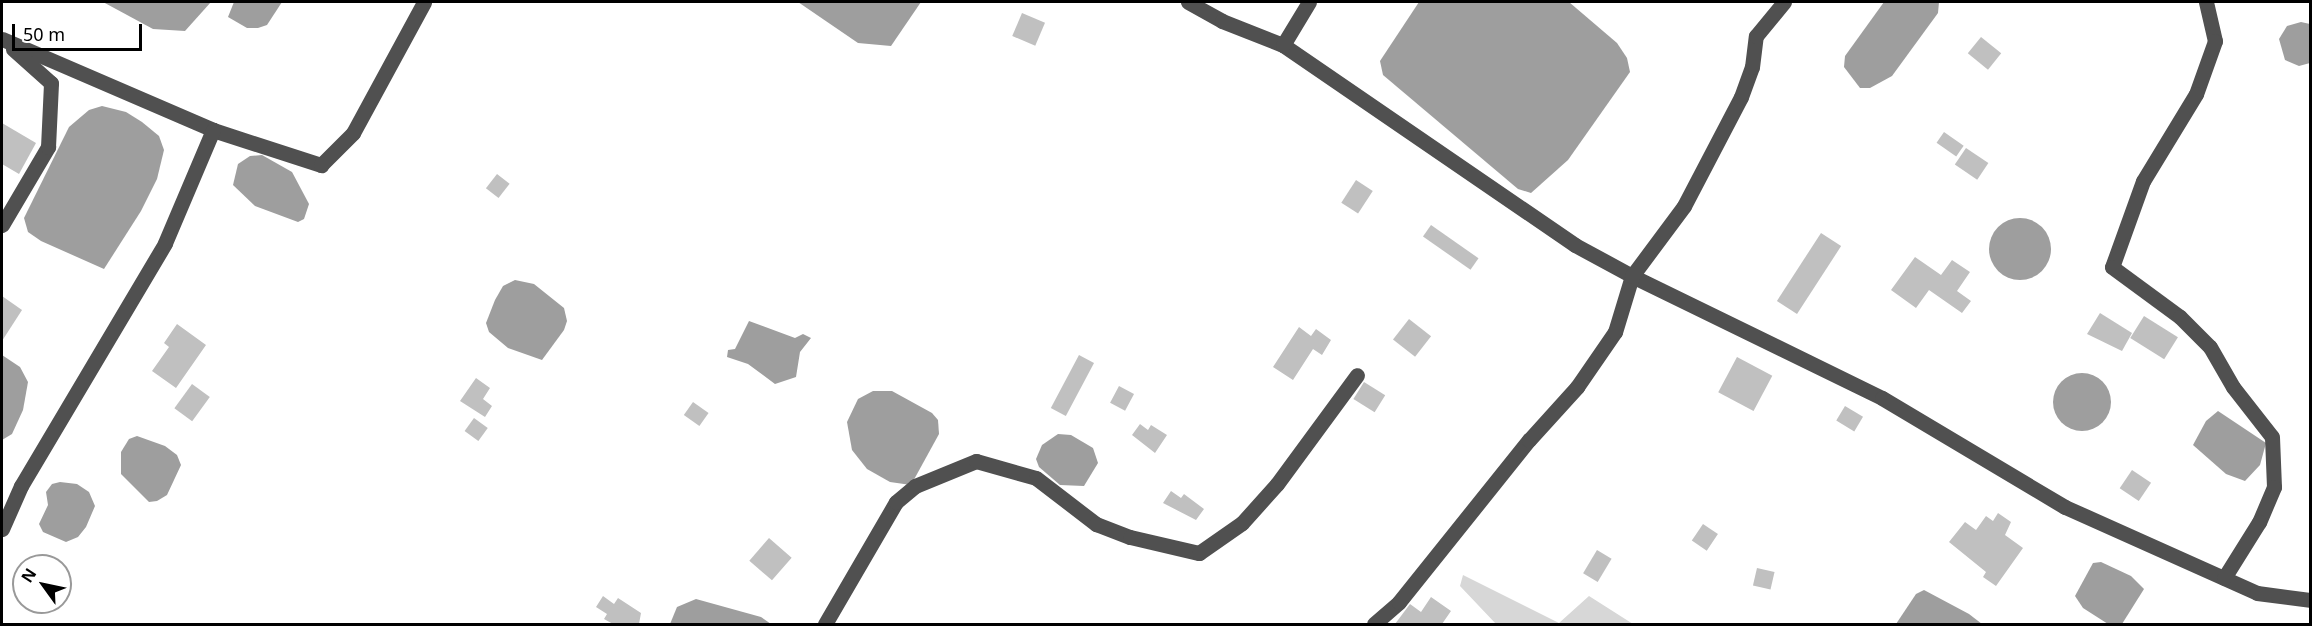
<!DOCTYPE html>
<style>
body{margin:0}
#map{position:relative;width:2312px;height:626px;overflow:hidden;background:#fff;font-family:"Noto Sans",sans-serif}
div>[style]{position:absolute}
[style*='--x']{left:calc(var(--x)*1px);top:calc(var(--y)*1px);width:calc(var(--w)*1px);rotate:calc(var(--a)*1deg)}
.green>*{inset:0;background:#d7d7d7}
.water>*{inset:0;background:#9e9e9e}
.round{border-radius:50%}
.building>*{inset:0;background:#c0c0c0;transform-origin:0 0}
.minor>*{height:15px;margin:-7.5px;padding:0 7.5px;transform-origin:7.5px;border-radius:7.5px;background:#505050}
span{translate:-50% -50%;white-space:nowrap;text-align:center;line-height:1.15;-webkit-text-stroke:4.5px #fff;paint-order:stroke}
.frame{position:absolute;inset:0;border:3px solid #000;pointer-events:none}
.north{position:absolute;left:12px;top:554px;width:60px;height:60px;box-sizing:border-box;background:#fff;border:2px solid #999;border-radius:50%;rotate:303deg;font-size:16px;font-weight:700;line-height:24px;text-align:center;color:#000}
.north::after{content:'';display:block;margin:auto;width:21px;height:27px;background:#000;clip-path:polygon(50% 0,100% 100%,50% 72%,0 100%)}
.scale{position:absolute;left:12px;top:24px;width:130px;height:27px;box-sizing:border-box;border:3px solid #000;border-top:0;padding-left:8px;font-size:18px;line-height:21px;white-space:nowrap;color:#000;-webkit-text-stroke:4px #fff;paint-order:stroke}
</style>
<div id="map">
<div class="green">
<i style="clip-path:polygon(1463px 575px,1559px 623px,1589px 596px,1633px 624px,1496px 624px,1460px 586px)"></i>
</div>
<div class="water">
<i style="clip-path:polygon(103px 2px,211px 2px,185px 31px,153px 29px)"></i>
<i style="clip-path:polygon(234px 2px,282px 2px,267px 25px,258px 28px,247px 28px,228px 17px)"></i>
<i style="clip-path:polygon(798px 2px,921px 2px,891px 46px,858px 43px)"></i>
<i style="clip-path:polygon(1419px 2px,1569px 2px,1617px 43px,1627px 58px,1630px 72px,1568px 160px,1531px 193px,1518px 189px,1383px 75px,1380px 61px)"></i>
<i style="clip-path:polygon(1884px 2px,1939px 2px,1938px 13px,1892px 76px,1870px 88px,1860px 88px,1844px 67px,1845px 56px)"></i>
<i style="clip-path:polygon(2301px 22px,2310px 24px,2310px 63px,2299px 66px,2285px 60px,2279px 39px,2287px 26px)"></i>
<i style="clip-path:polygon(102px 106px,126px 112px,142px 122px,159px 136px,164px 150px,157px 179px,141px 211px,104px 269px,41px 241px,28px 232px,24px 218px,69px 127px,89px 110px)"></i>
<i style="clip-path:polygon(262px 155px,292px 172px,309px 204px,304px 219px,298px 222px,255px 206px,233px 185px,238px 164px,250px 156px)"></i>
<i class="round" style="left:1989px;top:218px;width:62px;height:62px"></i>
<i style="clip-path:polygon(515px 280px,534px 284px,564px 308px,567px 321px,564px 330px,542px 360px,508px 348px,489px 332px,486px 323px,495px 300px,503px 286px)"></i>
<i style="clip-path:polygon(749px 321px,795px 338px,803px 334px,811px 338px,800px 352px,796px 377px,775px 384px,748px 364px,727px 357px,728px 350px,735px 349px)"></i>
<i style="clip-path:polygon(2px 355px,20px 367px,28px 382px,23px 410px,12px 434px,2px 440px)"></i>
<i class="round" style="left:2053px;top:373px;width:58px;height:58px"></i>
<i style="clip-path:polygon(873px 391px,892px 391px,932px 413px,938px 420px,939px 434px,911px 485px,890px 482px,867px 469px,852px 450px,847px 422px,858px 399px)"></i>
<i style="clip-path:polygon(2218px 411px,2266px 443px,2260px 465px,2245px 481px,2226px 474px,2193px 445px,2206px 421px)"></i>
<i style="clip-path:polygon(1058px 434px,1071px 435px,1093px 448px,1098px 463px,1084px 486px,1060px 485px,1039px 467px,1036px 459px,1042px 445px)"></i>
<i style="clip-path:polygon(137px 436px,165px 446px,177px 455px,181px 465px,167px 495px,157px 501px,149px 502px,121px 474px,121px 452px,129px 439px)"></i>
<i style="clip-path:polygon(60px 482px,77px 484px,89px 492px,95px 506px,86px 527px,78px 537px,66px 542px,43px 532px,39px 524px,48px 505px,46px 492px,52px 484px)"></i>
<i style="clip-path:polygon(2101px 562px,2131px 576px,2144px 589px,2122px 624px,2108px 624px,2083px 608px,2075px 596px,2093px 563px)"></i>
<i style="clip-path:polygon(1924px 590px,1969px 614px,1982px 624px,1896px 624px,1916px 594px)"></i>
<i style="clip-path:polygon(696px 599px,761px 617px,771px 624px,670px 624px,677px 607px)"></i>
</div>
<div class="building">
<i style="left:1022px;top:13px;width:25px;height:25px;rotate:23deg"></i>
<i style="left:1981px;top:37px;width:26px;height:21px;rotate:39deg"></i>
<i style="clip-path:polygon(2px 123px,36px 143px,19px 174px,2px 164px)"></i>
<i style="left:1944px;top:132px;width:24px;height:13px;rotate:35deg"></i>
<i style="left:1966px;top:148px;width:27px;height:20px;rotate:34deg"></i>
<i style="left:497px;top:174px;width:16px;height:18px;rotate:38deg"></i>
<i style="left:1356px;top:180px;width:20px;height:27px;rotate:33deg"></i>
<i style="left:1431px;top:225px;width:58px;height:14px;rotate:35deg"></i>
<i style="left:1821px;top:233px;width:24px;height:81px;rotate:33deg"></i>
<i style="clip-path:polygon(1915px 257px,1941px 275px,1952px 260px,1970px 272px,1957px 291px,1971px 301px,1962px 313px,1929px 290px,1916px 308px,1891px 290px)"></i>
<i style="clip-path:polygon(2px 296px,22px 310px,2px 341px)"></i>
<i style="clip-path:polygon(2100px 313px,2132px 333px,2122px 351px,2087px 334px)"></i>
<i style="left:2144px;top:316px;width:40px;height:26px;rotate:32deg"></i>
<i style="left:1409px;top:319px;width:28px;height:26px;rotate:38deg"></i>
<i style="clip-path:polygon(177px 324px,206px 345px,176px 388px,152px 371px,169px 347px,164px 343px)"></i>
<i style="clip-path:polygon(1299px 327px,1311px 336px,1316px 329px,1331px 340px,1322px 355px,1313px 349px,1293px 380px,1273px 367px)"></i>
<i style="left:1079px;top:355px;width:17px;height:60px;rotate:28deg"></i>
<i style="left:1737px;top:357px;width:40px;height:40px;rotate:28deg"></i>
<i style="clip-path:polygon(476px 378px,490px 388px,483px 399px,492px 406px,485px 417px,460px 401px)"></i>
<i style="left:1364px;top:382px;width:25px;height:20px;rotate:32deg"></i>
<i style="left:192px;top:384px;width:22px;height:30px;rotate:36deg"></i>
<i style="left:1119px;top:386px;width:17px;height:19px;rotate:28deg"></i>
<i style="left:693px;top:402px;width:19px;height:16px;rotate:35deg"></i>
<i style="left:1845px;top:406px;width:21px;height:17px;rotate:31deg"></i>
<i style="left:474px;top:418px;width:17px;height:16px;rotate:36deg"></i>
<i style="clip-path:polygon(1140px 424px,1148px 430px,1151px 425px,1167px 435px,1155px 453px,1132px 435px)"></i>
<i style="left:2132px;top:470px;width:23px;height:22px;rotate:34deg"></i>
<i style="clip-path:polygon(1171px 491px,1181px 498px,1184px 494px,1204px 509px,1196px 520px,1163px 503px)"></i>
<i style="clip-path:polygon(1998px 513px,2011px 522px,2005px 535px,2023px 548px,1996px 586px,1983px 577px,1986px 572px,1949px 542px,1965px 522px,1976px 530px,1986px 516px,1993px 521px)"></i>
<i style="left:1703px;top:524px;width:18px;height:20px;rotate:34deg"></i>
<i style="left:769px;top:538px;width:30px;height:30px;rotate:41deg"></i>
<i style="left:1597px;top:550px;width:17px;height:27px;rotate:31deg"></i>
<i style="left:1757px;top:568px;width:18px;height:18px;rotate:13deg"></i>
<i style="clip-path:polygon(603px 596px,614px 604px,618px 598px,641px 613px,639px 624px,613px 624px,604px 619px,607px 614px,596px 607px)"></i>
<i style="clip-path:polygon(1431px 597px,1451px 611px,1442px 624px,1395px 624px,1410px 604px,1421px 612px)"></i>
</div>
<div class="minor">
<i style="--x:1188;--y:2;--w:39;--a:29"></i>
<i style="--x:1222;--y:21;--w:66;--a:21.5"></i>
<i style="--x:1283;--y:45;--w:354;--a:34.4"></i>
<i style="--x:1575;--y:245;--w:65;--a:28.5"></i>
<i style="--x:1632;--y:276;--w:278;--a:26"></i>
<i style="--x:1882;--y:398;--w:213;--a:30.8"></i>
<i style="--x:2065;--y:507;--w:210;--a:24.1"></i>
<i style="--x:2257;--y:593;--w:53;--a:7.5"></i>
<i style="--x:2206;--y:2;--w:40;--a:77"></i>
<i style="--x:2215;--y:41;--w:56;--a:109.7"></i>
<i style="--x:2196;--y:94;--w:102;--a:121.3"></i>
<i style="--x:2143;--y:181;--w:91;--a:109.8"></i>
<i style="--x:2112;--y:267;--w:84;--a:36.3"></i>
<i style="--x:2180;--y:317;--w:42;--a:45"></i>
<i style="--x:2210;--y:347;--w:46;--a:60.1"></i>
<i style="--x:2233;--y:387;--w:63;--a:52"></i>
<i style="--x:2272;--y:437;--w:50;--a:87.7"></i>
<i style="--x:2274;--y:487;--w:38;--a:113"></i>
<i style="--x:2259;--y:522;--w:66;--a:122"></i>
<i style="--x:2;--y:39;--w:230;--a:23.3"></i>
<i style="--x:213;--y:130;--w:114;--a:18"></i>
<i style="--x:321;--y:165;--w:45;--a:-45"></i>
<i style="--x:353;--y:133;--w:149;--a:-61.5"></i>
<i style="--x:1283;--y:45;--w:50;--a:-58.8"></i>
<i style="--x:2;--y:225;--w:91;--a:-59.5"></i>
<i style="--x:48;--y:147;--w:64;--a:-87.3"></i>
<i style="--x:51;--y:83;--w:51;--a:-138.2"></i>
<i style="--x:2;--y:529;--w:47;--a:-66.2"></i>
<i style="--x:21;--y:486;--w:282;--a:-59.3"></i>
<i style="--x:165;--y:243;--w:123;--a:-67"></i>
<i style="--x:825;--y:624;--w:141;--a:-59.8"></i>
<i style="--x:896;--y:502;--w:25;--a:-40"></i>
<i style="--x:915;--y:486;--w:66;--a:-22.3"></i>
<i style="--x:976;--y:461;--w:62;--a:15.8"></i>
<i style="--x:1036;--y:478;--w:76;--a:37.5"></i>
<i style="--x:1096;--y:524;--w:36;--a:21"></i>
<i style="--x:1130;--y:537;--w:71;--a:13.1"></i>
<i style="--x:1199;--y:553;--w:52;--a:-34.9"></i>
<i style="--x:1242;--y:523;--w:52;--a:-48.1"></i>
<i style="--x:1277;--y:484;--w:135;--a:-53.7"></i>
<i style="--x:1374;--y:624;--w:33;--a:-41"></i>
<i style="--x:1399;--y:602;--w:208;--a:-51.3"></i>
<i style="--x:1529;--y:440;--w:72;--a:-47.8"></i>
<i style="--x:1577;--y:387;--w:67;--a:-55.4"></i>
<i style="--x:1615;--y:332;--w:59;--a:-73.1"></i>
<i style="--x:1632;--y:276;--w:87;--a:-53.4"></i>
<i style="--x:1684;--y:206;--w:123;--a:-62.4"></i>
<i style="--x:1741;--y:97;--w:32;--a:-70"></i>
<i style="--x:1752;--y:67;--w:31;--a:-83"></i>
<i style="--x:1756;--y:36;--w:44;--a:-50.5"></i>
</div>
<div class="frame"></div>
<div class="north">N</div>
<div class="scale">50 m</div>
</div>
